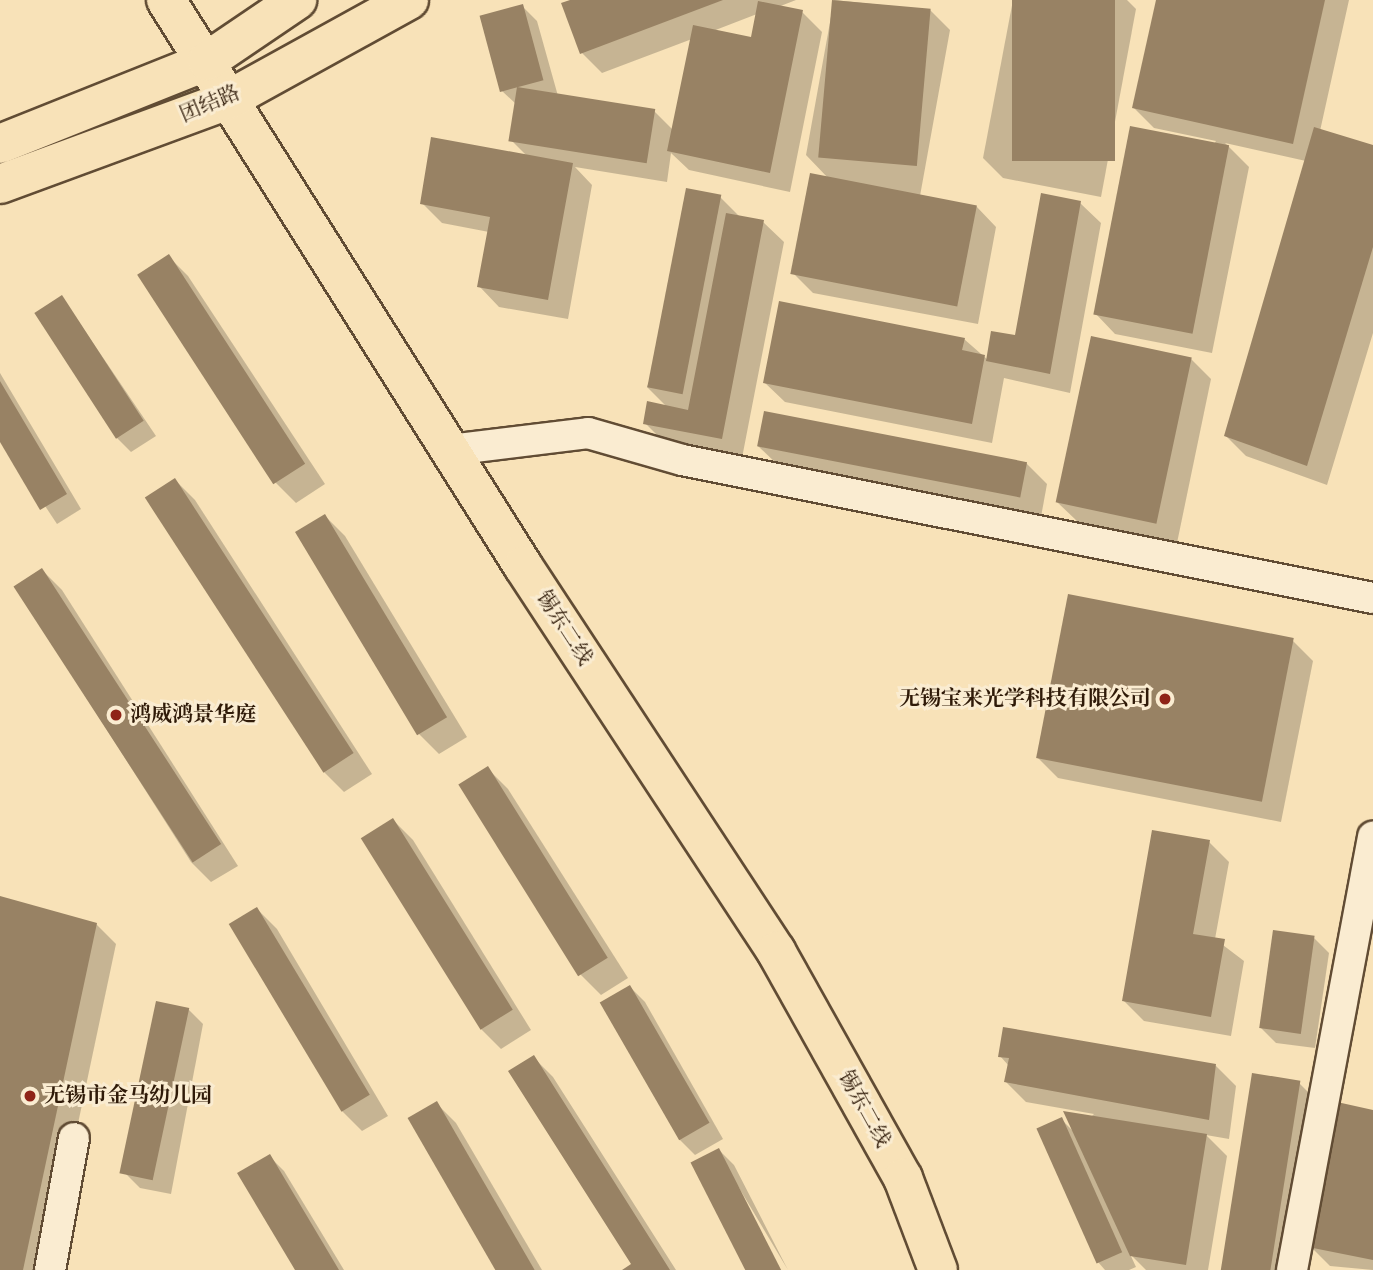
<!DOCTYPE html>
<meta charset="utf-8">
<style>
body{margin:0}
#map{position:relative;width:1373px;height:1270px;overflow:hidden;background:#f8e2b8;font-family:Cardo,"Noto Serif SC",serif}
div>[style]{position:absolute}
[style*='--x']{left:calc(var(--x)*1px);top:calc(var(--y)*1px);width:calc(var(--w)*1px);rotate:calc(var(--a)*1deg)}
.shadow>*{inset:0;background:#0003}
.building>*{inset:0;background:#988264;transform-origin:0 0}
.roads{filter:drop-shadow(2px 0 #614c34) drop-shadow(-2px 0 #614c34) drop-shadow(0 2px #614c34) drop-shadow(0 -2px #614c34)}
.minor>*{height:30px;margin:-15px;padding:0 15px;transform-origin:15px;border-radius:15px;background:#faecd1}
.major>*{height:38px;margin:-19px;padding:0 19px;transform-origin:19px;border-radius:19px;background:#f8e2b8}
.dots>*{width:19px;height:19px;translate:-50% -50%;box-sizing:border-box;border:4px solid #faecd1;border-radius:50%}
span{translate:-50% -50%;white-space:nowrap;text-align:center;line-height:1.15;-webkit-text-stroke:6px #faecd1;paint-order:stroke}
.street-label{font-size:21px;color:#2f1a08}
.poi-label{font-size:21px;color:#2f1a08;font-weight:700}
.right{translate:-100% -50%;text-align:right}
.left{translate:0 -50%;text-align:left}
</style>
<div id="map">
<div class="shadow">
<i style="clip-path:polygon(evenodd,575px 0,796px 0,778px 7px,802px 12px,822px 32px,790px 192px,689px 170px,671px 153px,667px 182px,575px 167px,592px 185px,568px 319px,499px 307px,479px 286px,489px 232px,442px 223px,422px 203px,527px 156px,511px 140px,517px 105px,502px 91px,522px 6px,537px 21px,558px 96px,654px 111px,673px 130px,692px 39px,602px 73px,582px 53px,575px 0,757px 14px,752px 40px,713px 31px,757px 14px)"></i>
<i style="clip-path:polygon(834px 0,930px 10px,950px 30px,920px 196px,976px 206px,996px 227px,978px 324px,813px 293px,793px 273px,829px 179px,806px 155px)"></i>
<i style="clip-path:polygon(1013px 0,1127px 0,1136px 9px,1101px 197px,1003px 178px,983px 158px)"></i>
<i style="clip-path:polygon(1158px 0,1349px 0,1320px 131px,1373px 147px,1373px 333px,1327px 485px,1246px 456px,1226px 436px,1306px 161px,1225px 143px,1249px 167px,1212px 353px,1115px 334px,1095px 313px,1216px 141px,1154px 128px,1134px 108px)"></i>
<i style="clip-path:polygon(720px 197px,740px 217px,763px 222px,784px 242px,742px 458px,665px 443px,645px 423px,667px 407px,647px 387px)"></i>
<i style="clip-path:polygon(1080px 203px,1101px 223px,1070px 393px,1004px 378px,992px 443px,785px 402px,764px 382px,964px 339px,988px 360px,1016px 337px)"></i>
<i style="clip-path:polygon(168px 256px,188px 276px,325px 484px,296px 503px,276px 483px)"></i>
<i style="clip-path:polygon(62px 297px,156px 436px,131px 452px,116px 437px)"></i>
<i style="clip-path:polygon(1191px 359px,1211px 379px,1177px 543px,1078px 522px,1057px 502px)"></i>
<i style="clip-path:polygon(0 373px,81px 509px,57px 524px,0 438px)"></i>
<i style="clip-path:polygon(758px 446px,1027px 464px,1047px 484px,1041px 517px,779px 466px)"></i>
<i style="clip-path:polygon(175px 480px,195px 500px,372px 774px,344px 792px,324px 772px,148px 498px)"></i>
<i style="clip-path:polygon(325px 516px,345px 536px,467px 737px,439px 754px,419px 734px)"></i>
<i style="clip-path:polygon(42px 570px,62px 590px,238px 866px,211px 882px,191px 862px,16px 587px)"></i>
<i style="clip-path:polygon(1293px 641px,1313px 661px,1281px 822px,1058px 778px,1038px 758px)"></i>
<i style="clip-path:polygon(488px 769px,508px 789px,628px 978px,601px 995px,581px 975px,461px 786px)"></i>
<i style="clip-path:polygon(393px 820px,413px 840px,531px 1030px,501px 1049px,481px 1029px)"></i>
<i style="clip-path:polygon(1209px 842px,1229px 862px,1215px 939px,1244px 961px,1231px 1036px,1144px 1021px,1124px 1001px)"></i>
<i style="clip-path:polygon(0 898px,96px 924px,116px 944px,47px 1270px,0 1270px)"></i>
<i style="clip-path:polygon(257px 909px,277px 929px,388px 1116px,362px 1131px,342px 1111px)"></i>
<i style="clip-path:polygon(1314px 938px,1329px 953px,1315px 1048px,1276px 1043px,1261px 1028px)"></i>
<i style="clip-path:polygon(630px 987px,645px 1002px,723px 1139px,695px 1155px,680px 1140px)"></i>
<i style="clip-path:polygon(188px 1009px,203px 1024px,171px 1194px,140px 1188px,125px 1173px)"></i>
<i style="clip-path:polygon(1000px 1056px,1216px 1066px,1236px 1086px,1229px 1139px,1206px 1135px,1227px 1156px,1208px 1270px,1146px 1270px,1130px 1254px,1136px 1267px,1129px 1270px,1105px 1270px,1098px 1262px,1039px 1129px,1061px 1119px,1075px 1133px,1094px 1114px,1026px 1102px,1006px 1082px,1009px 1066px)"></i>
<i style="clip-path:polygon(533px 1057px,553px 1077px,676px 1270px,625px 1270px,634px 1265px)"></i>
<i style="clip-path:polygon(1299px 1083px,1319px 1103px,1291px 1270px,1221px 1270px)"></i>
<i style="clip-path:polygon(436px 1103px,456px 1123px,542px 1270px,498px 1270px)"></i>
<i style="clip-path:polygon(1373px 1111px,1373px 1270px,1330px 1266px,1310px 1246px)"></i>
<i style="clip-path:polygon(719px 1150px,734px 1165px,788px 1270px,726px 1166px,780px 1270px,748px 1270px)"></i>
<i style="clip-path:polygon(269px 1156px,284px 1171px,344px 1270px,297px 1270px)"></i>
</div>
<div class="building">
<i style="clip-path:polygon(570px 0,723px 0,580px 54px,561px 3px)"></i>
<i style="left:832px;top:0;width:99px;height:158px;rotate:5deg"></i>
<i style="left:1012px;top:0;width:103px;height:161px"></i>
<i style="clip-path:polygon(1156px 0,1325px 0,1293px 144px,1132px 108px)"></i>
<i style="clip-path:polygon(758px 1px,803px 10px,770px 173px,667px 151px,693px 25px,751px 37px)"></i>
<i style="left:523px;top:4px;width:79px;height:45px;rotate:75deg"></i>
<i style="left:517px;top:87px;width:140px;height:55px;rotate:9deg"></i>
<i style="left:1130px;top:126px;width:101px;height:192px;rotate:11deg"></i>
<i style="clip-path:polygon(1314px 127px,1373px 145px,1373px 247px,1307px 466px,1224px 436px)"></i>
<i style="clip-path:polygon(431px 137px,573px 163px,548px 300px,477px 287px,490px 217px,420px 204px)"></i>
<i style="left:810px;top:173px;width:170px;height:103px;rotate:11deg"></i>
<i style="left:686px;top:188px;width:36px;height:203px;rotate:11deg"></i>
<i style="clip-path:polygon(1041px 193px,1081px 201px,1050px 374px,986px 361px,991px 331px,1015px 335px)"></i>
<i style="clip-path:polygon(726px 213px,764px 220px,722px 439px,643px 424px,647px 401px,688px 410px)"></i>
<i style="left:169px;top:254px;width:250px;height:38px;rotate:57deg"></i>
<i style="left:62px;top:295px;width:150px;height:33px;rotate:57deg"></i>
<i style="clip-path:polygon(779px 301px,965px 338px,962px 350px,985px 355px,972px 424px,763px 383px)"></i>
<i style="left:1091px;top:336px;width:103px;height:170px;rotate:12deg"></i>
<i style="clip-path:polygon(0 381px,67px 494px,40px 510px,0 442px)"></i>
<i style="left:764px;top:411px;width:268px;height:36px;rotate:11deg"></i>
<i style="left:175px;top:478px;width:328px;height:36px;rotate:57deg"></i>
<i style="left:325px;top:514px;width:237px;height:35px;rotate:59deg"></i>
<i style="left:42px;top:568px;width:329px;height:34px;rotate:57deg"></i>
<i style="left:1068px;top:594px;width:230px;height:167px;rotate:11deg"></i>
<i style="left:488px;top:766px;width:226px;height:35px;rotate:58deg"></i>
<i style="left:393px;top:818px;width:226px;height:38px;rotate:58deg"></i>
<i style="clip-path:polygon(1152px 830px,1210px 840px,1193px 934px,1225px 939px,1211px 1017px,1122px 1001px)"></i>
<i style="clip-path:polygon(0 896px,97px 923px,23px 1270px,0 1270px)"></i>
<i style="left:257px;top:907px;width:219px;height:33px;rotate:59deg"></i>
<i style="left:1273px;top:930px;width:42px;height:99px;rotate:8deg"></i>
<i style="left:630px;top:985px;width:159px;height:35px;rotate:60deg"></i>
<i style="left:156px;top:1001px;width:34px;height:176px;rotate:12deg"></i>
<i style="clip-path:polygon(1003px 1027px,1216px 1064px,1209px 1120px,1004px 1082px,1009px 1058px,998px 1057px)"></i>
<i style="clip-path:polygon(534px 1055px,670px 1270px,622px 1270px,631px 1264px,508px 1071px)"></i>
<i style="left:1252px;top:1073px;width:49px;height:200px;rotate:9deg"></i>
<i style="left:437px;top:1101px;width:195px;height:34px;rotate:60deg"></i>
<i style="clip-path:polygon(1337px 1102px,1373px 1110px,1373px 1260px,1308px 1247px)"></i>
<i style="clip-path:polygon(1063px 1111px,1207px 1134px,1186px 1265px,1130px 1256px)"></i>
<i style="left:1062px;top:1117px;width:148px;height:28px;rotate:66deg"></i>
<i style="left:719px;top:1148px;width:137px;height:32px;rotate:63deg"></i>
<i style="clip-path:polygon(270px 1154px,339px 1270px,295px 1270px,237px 1173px)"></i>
</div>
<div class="roads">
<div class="minor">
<i style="--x:450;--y:450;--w:139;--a:-7"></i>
<i style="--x:588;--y:433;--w:98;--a:16"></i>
<i style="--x:682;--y:460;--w:705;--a:11.29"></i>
<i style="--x:50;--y:1270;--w:134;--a:-79.7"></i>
<i style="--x:1292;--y:1270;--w:441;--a:-79.4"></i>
</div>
<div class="major">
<i style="--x:166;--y:0;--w:669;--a:57.76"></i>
<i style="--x:523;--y:566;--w:461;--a:56.7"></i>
<i style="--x:776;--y:951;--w:260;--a:60.8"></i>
<i style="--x:903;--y:1178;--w:98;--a:69.2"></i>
<i style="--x:0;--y:144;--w:223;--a:-21.8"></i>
<i style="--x:207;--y:61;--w:109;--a:-34.1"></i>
<i style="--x:0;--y:184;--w:241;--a:-20.2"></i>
<i style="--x:226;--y:101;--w:209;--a:-28.9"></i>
</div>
</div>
<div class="dots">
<i style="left:1165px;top:699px;background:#8f2418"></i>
<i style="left:116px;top:715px;background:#8f2418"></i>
<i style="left:30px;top:1096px;background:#8f2418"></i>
</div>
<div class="street-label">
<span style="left:210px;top:104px;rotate:-23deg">团结路</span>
<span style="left:564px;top:628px;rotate:57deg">锡东二线</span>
<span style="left:864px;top:1109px;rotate:61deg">锡东二线</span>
</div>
<div class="poi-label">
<span class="right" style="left:1151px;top:699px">无锡宝来光学科技有限公司</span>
<span class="left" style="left:130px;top:715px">鸿威鸿景华庭</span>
<span class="left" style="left:44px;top:1096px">无锡市金马幼儿园</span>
</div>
</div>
